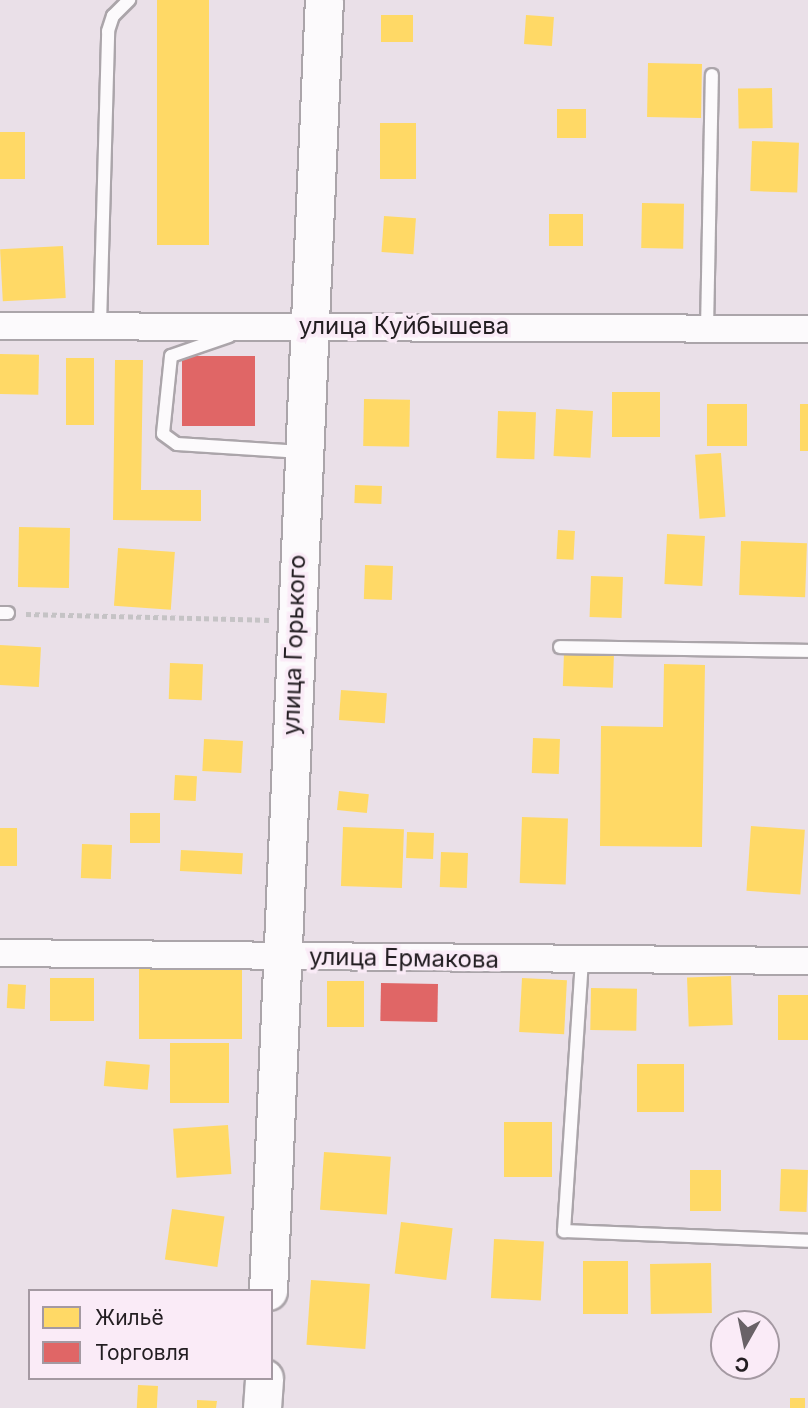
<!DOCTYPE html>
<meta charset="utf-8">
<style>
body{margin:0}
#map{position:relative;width:808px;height:1408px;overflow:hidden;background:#eae0e8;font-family:Inter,sans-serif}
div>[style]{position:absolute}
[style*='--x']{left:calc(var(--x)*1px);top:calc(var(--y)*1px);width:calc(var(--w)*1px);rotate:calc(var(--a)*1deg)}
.homes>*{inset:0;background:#ffd966;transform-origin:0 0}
.shops>*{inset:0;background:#e06666;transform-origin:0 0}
.path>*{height:4.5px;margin-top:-2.25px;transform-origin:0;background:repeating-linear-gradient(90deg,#c5c3c5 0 5px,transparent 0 8.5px)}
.roads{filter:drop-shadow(2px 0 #aba5aa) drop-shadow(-2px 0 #aba5aa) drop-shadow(0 2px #aba5aa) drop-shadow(0 -2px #aba5aa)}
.lane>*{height:12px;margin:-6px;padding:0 6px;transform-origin:6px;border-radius:6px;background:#fcfafc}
.street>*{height:26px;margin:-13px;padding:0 13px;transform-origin:13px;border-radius:13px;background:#fcfafc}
.secondary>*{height:37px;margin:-18.5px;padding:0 18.5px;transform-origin:18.5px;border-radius:18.5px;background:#fcfafc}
span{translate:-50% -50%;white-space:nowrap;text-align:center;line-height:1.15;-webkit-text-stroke:7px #faebf7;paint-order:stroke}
.street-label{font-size:24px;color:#231e22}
.legend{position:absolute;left:28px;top:1289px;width:245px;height:91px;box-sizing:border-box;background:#faebf7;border:2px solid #a499a2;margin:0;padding:9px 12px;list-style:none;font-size:21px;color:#231e22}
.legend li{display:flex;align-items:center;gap:14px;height:35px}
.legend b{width:35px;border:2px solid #a499a2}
.north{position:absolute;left:710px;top:1310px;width:70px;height:70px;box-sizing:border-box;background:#faebf7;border:2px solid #a499a2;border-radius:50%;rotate:189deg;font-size:19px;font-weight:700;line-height:28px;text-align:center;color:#231e22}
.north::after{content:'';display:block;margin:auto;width:24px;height:32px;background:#696267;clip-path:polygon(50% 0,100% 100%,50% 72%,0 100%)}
</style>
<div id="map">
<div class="homes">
<i style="left:157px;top:0;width:52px;height:245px"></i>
<i style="left:381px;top:15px;width:32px;height:27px"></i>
<i style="left:526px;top:15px;width:28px;height:29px;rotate:4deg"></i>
<i style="left:648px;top:63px;width:54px;height:54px;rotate:1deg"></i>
<i style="left:772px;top:88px;width:40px;height:34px;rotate:89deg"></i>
<i style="left:557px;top:109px;width:29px;height:29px"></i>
<i style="left:380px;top:123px;width:36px;height:56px"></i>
<i style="left:0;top:132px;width:25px;height:47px"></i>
<i style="left:752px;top:141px;width:47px;height:50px;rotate:2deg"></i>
<i style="left:642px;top:203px;width:42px;height:45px;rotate:1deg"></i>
<i style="left:549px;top:214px;width:34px;height:32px"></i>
<i style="left:384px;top:216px;width:32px;height:36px;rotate:4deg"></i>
<i style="left:63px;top:246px;width:52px;height:63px;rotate:87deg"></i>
<i style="left:0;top:354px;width:39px;height:40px;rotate:1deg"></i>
<i style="left:66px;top:358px;width:28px;height:67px"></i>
<i style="clip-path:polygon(115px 360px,143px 360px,141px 490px,201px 490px,201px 521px,113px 520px)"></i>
<i style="left:612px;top:392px;width:48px;height:45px"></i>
<i style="left:364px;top:399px;width:46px;height:47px;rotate:1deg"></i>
<i style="left:707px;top:404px;width:40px;height:42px"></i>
<i style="left:800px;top:404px;width:8px;height:47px"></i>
<i style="left:556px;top:409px;width:37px;height:47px;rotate:3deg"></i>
<i style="left:498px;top:411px;width:38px;height:47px;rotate:2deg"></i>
<i style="left:721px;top:453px;width:64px;height:26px;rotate:86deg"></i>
<i style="left:355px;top:485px;width:27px;height:18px;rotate:2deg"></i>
<i style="left:19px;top:527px;width:51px;height:60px;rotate:1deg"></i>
<i style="left:558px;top:530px;width:17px;height:29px;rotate:3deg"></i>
<i style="left:667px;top:534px;width:38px;height:50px;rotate:3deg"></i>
<i style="left:741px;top:541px;width:66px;height:54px;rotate:2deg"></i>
<i style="left:118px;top:548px;width:57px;height:58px;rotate:4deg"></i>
<i style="left:365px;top:565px;width:28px;height:34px;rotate:2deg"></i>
<i style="left:591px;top:576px;width:32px;height:41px;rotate:2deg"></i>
<i style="left:0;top:645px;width:41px;height:40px;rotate:3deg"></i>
<i style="left:564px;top:652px;width:50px;height:34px;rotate:2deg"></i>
<i style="left:170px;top:663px;width:33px;height:36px;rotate:2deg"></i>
<i style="clip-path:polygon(664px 664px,705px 665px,702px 847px,600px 846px,601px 726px,663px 727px)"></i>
<i style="left:341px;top:690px;width:46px;height:30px;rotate:4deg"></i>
<i style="left:533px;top:738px;width:27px;height:35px;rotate:2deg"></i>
<i style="left:204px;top:739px;width:39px;height:32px;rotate:3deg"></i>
<i style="left:175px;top:775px;width:22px;height:25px;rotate:3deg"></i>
<i style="left:339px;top:791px;width:30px;height:19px;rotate:6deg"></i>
<i style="left:130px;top:813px;width:30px;height:30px"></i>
<i style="left:522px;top:817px;width:46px;height:66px;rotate:2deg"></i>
<i style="left:751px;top:826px;width:54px;height:65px;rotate:4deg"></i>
<i style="left:343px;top:827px;width:61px;height:59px;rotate:2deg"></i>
<i style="left:0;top:828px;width:17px;height:38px"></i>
<i style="left:407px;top:832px;width:27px;height:26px;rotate:2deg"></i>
<i style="left:82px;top:844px;width:30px;height:34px;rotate:2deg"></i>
<i style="left:181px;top:850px;width:62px;height:21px;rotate:3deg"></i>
<i style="left:441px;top:852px;width:27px;height:35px;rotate:2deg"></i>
<i style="left:139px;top:968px;width:103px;height:71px"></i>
<i style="left:731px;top:976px;width:49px;height:44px;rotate:88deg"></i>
<i style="left:50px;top:978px;width:44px;height:43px"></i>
<i style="left:522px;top:978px;width:45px;height:54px;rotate:3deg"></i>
<i style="left:327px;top:981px;width:37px;height:46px"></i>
<i style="left:8px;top:984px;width:18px;height:24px;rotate:3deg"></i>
<i style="left:591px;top:988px;width:46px;height:42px;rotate:1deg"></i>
<i style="left:808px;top:995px;width:45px;height:30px;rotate:90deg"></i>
<i style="left:170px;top:1043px;width:59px;height:60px"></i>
<i style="left:106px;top:1061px;width:44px;height:25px;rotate:5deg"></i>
<i style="left:637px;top:1064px;width:47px;height:48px"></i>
<i style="left:504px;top:1122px;width:48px;height:55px"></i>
<i style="left:228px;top:1125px;width:49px;height:55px;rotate:86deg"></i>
<i style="left:324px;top:1152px;width:67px;height:58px;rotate:4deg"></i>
<i style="left:781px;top:1169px;width:27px;height:42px;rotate:2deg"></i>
<i style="left:690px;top:1170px;width:31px;height:41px"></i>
<i style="left:172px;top:1209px;width:53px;height:51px;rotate:8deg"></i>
<i style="left:401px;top:1222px;width:52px;height:52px;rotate:7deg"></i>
<i style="left:494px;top:1239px;width:50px;height:59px;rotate:3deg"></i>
<i style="left:583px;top:1261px;width:45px;height:53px"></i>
<i style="left:711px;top:1263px;width:50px;height:61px;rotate:89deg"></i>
<i style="left:311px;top:1280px;width:59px;height:65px;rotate:4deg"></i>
<i style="left:138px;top:1385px;width:20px;height:23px;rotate:3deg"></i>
<i style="left:805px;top:1398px;width:10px;height:15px;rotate:90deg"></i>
<i style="clip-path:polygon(197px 1400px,217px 1401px,216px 1408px,197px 1408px)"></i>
</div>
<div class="shops">
<i style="left:182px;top:356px;width:73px;height:70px"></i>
<i style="left:381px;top:983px;width:57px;height:38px;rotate:1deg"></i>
</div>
<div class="path">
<i style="--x:26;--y:614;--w:243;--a:1.4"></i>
</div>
<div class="roads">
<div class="lane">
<i style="--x:100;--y:325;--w:294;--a:-88.4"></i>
<i style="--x:108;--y:31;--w:16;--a:-72"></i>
<i style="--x:113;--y:16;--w:23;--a:-45"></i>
<i style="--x:707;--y:329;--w:254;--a:-88.9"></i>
<i style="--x:229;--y:336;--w:61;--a:161"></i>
<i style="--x:171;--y:356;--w:78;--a:95.9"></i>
<i style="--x:163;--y:434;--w:17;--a:36"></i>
<i style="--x:177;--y:444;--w:125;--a:3.7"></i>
<i style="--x:0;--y:613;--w:8;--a:0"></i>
<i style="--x:560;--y:647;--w:248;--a:0.9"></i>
<i style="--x:582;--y:960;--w:272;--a:93.8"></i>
<i style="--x:564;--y:1231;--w:244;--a:2.3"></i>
</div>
<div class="street">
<i style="--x:0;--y:326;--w:808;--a:0.21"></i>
<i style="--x:0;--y:953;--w:808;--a:0.57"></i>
</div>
<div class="secondary">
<i style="--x:268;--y:1291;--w:1292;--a:-87.52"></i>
<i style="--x:262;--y:1408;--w:30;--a:-86"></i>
</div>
</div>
<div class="street-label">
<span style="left:404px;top:326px">улица Куйбышева</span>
<span style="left:294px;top:645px;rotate:-88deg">улица Горького</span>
<span style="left:404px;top:958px;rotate:1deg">улица Ермакова</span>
</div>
<ul class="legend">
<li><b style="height:19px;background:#ffd966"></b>Жильё</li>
<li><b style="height:19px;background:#e06666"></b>Торговля</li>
</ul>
<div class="north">С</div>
</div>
